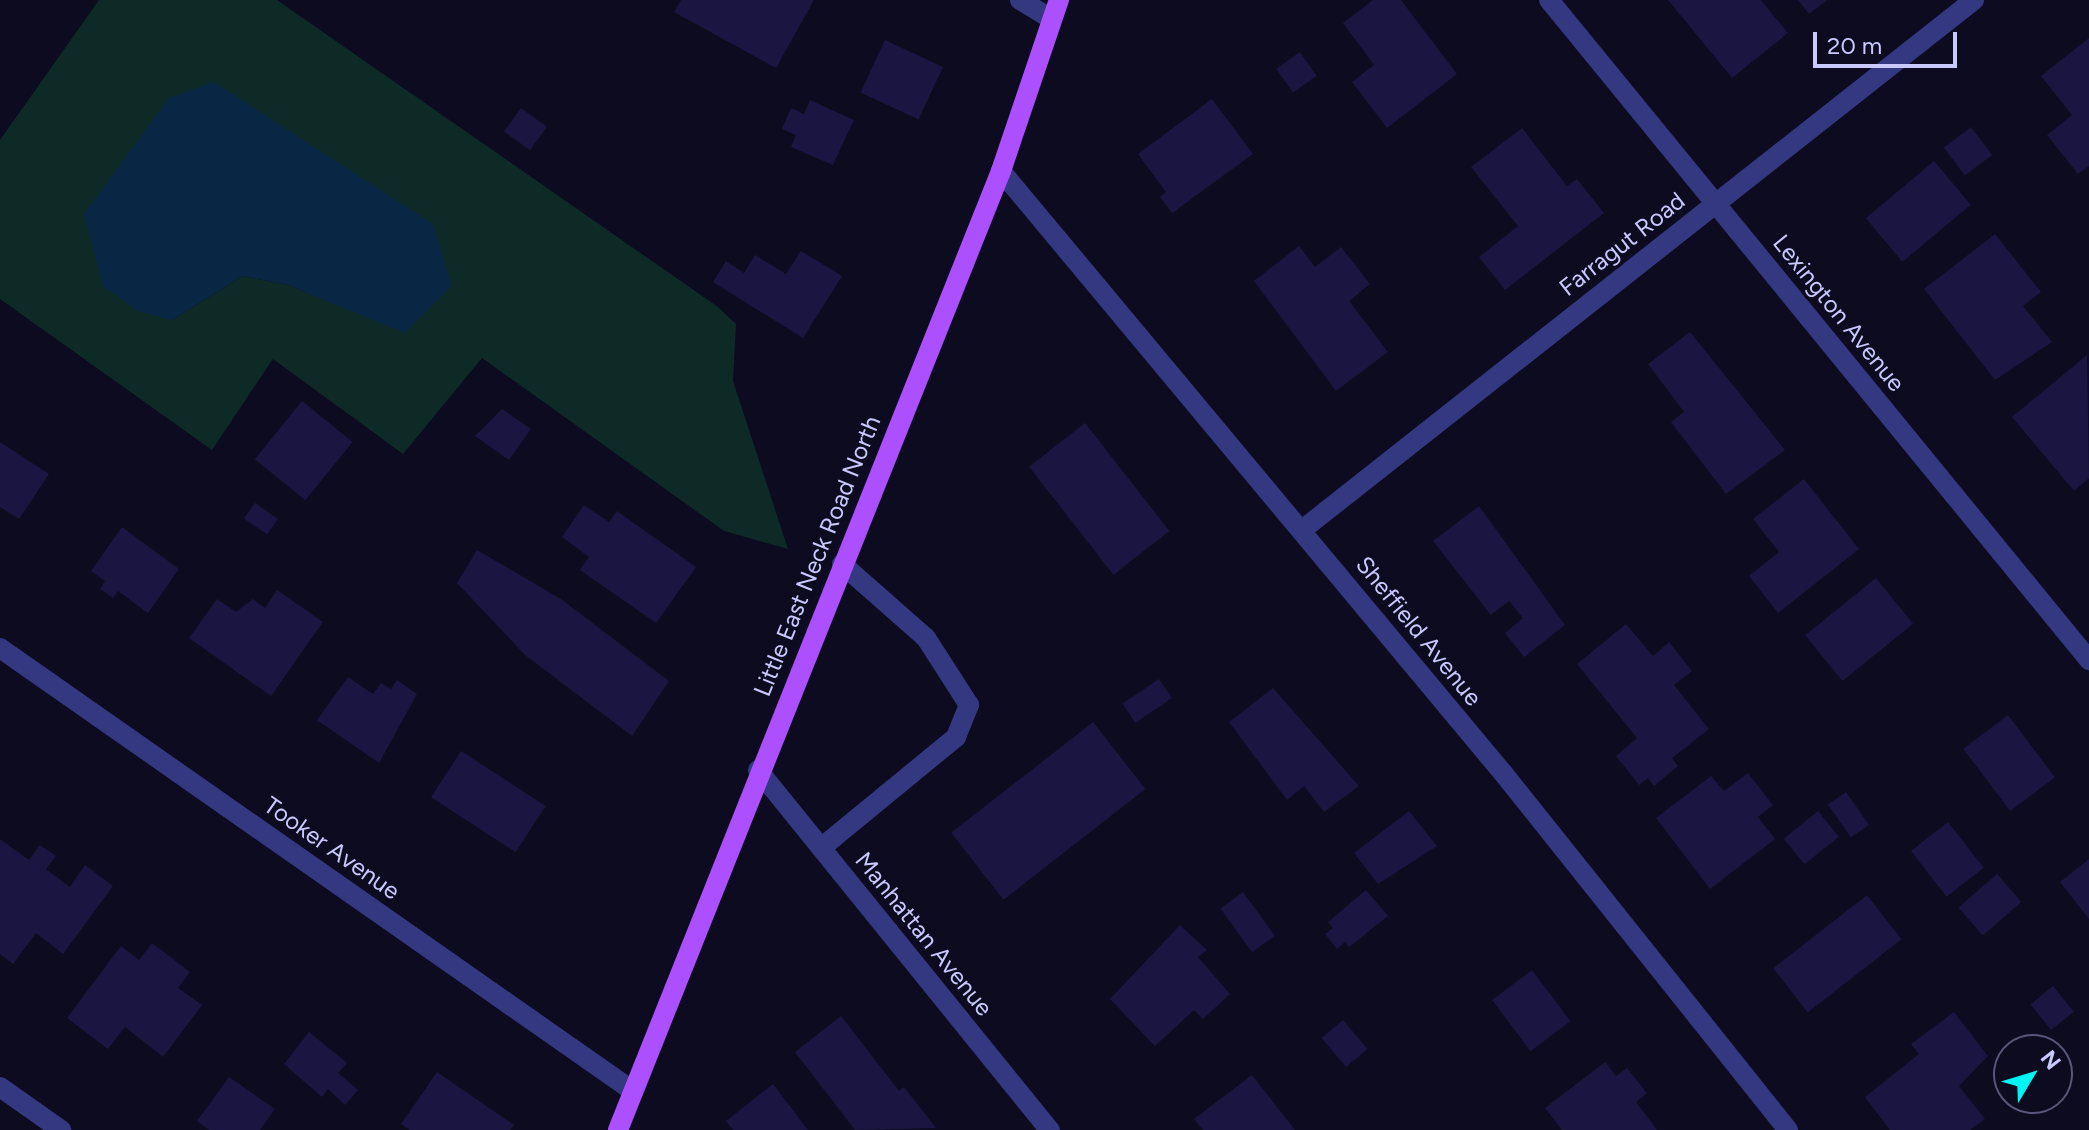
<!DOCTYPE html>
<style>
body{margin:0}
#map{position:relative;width:2089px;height:1130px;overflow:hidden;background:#0c0b1f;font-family:Figtree,sans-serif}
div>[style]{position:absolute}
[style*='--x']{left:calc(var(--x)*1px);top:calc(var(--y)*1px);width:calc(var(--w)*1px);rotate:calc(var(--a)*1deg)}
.green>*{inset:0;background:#0e2a26}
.water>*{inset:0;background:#092745}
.building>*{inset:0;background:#1a1641;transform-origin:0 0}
.minor>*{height:20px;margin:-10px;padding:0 10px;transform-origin:10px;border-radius:10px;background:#333881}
.major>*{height:20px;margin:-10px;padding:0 10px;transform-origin:10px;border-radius:10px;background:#ac50ff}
span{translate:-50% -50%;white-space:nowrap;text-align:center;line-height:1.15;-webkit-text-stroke:7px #0c0b1f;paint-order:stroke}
.street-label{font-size:24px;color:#cac9ff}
.north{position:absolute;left:1993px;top:1034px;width:80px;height:80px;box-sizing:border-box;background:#0c0b1f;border:2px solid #585779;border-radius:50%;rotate:52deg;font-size:22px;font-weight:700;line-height:32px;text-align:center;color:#cac9ff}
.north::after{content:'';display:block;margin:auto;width:28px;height:36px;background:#00f4f4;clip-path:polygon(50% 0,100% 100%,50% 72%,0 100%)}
.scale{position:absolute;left:1813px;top:32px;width:144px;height:36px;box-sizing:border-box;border:4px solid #cac9ff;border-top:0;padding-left:10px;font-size:24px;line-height:28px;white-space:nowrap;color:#cac9ff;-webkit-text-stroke:6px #0c0b1f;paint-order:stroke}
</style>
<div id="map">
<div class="green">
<i style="clip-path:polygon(evenodd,99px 0,277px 0,718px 307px,736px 324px,733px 381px,788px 549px,724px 531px,482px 358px,403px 454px,273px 359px,212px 450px,0 299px,0 140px,99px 0,214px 82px,239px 102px,405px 332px,288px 285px,243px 276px,172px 320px,214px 82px)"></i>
</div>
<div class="water">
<i style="clip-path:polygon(214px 82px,433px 224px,452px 286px,405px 333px,288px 285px,243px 276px,172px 320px,138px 311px,103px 286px,84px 214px,169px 98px)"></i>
</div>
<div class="building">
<i style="clip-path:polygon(681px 0,814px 0,776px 68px,674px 12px)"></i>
<i style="clip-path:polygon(1373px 0,1401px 0,1457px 74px,1387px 128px,1352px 82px,1374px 65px,1343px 23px)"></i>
<i style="clip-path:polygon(1668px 0,1761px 0,1788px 33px,1732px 78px)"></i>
<i style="clip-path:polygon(1798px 0,1827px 0,1809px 14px)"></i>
<i style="clip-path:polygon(2089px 38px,2089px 166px,2078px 174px,2047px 135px,2072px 115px,2041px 76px)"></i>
<i style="left:885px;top:40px;width:64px;height:58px;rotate:25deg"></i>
<i style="left:1300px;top:52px;width:29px;height:29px;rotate:55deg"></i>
<i style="clip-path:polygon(1212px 99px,1253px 154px,1172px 213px,1160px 197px,1166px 192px,1138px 154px)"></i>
<i style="clip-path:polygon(810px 100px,854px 120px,833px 165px,791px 147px,796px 135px,782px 129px,791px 108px,804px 114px)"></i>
<i style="left:521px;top:108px;width:32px;height:29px;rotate:36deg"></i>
<i style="left:1971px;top:127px;width:35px;height:34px;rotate:53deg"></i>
<i style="clip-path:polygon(1522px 128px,1567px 186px,1577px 179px,1604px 213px,1505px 290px,1479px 257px,1518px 226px,1471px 167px)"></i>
<i style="left:1934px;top:161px;width:57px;height:89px;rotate:50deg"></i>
<i style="clip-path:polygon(1995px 234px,2041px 292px,2023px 306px,2052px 342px,1995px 380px,1924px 289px)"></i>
<i style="clip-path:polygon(1299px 246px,1315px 267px,1341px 247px,1370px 284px,1349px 301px,1388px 352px,1336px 391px,1254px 281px)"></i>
<i style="clip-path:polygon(801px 251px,842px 276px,803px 338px,713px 282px,726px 261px,744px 273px,755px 255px,786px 274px)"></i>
<i style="clip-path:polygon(1690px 332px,1785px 450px,1726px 494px,1671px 422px,1684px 412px,1648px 364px)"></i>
<i style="clip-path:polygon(2087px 355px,2089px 478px,2074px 491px,2012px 417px)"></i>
<i style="left:302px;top:401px;width:65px;height:75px;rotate:39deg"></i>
<i style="clip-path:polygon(502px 409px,531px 429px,509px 460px,475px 436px)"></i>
<i style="left:1085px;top:423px;width:137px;height:71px;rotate:52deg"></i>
<i style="clip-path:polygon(0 442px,49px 474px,19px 519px,0 507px)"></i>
<i style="clip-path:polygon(1804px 479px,1859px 549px,1778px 613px,1749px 576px,1779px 552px,1753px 519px)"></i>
<i style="left:255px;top:503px;width:28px;height:19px;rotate:35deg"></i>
<i style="clip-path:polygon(584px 505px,609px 522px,617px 511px,696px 567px,656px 623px,580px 570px,589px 557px,562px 537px)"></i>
<i style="clip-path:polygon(1479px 506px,1565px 625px,1524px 657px,1505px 633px,1523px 618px,1509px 601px,1491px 615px,1433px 541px)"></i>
<i style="clip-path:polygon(122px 527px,179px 569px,148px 613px,118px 591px,113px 598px,100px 589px,105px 581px,91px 571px)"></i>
<i style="clip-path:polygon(477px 550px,561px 599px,669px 681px,632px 736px,525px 655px,457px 583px)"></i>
<i style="left:1876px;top:578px;width:59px;height:91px;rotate:51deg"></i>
<i style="clip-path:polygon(277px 590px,323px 622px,271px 696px,189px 638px,217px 599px,236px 612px,253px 599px,265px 608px)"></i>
<i style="clip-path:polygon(1626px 624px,1653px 656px,1669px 642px,1692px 671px,1674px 685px,1709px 729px,1672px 758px,1678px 766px,1654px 786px,1648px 778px,1639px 785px,1616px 756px,1637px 738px,1577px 664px)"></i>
<i style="clip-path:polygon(348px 677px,373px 694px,381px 683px,391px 689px,397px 680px,417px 694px,379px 763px,317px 720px)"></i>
<i style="left:1159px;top:679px;width:23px;height:44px;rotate:56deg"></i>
<i style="clip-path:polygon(1273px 688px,1359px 786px,1324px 812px,1304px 786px,1287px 800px,1229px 722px)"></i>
<i style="left:2008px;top:715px;width:78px;height:56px;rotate:53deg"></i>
<i style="left:1093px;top:722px;width:85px;height:180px;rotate:52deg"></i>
<i style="left:461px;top:751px;width:101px;height:55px;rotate:33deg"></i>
<i style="clip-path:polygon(1748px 773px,1773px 805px,1758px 817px,1775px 839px,1710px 889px,1656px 818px,1711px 776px,1724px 791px)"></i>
<i style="left:1846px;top:792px;width:40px;height:22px;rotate:55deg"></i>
<i style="clip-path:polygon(1409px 811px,1437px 846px,1378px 884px,1354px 853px)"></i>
<i style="left:1818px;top:811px;width:33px;height:44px;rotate:51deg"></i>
<i style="left:1948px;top:822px;width:58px;height:47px;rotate:52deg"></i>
<i style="clip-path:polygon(0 839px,29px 860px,40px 845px,56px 856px,46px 869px,70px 887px,85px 865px,113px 886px,63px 954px,36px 933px,13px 964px,0 954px)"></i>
<i style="clip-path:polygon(2089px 859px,2089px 919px,2060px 882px)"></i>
<i style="left:1997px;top:874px;width:37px;height:51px;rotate:49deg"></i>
<i style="clip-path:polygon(1366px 890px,1388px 916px,1349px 947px,1345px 942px,1337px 949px,1325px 934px,1333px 928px,1328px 922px)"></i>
<i style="left:1243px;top:892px;width:54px;height:28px;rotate:54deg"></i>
<i style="left:1867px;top:895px;width:56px;height:119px;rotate:52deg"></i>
<i style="clip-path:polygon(1180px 925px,1207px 950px,1198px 957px,1230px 994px,1203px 1019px,1194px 1010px,1155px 1046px,1110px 999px)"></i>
<i style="clip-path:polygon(152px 943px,190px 972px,178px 988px,202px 1005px,163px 1057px,125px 1027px,108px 1049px,67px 1018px,121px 946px,139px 960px)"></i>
<i style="left:1532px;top:970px;width:64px;height:50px;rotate:53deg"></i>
<i style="left:2053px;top:986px;width:33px;height:29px;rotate:51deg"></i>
<i style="clip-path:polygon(1954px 1012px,1988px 1056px,1959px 1086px,1985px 1119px,1970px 1130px,1890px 1130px,1865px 1097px,1919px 1054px,1911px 1044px)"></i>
<i style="clip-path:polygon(841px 1016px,899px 1091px,904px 1087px,936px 1128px,855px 1130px,795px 1052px)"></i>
<i style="left:1343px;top:1020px;width:38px;height:28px;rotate:50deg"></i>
<i style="clip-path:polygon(309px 1032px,347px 1063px,338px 1073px,358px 1090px,345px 1105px,328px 1089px,322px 1097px,284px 1064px)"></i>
<i style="clip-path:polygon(1605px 1062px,1616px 1076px,1627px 1068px,1647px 1093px,1636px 1102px,1657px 1130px,1562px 1130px,1545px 1108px)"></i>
<i style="clip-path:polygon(437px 1072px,514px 1125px,510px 1130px,410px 1130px,401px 1124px)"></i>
<i style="clip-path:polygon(1252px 1075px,1295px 1130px,1203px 1130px,1194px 1119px)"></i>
<i style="clip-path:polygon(229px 1077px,275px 1109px,260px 1130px,209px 1130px,197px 1121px)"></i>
<i style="clip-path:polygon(773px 1084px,808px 1130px,733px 1130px,726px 1121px)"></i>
</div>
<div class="minor">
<i style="--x:1020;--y:0;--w:37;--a:31"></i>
<i style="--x:1549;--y:0;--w:853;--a:50.71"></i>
<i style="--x:1001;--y:171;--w:784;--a:50.18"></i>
<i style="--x:1503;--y:773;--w:457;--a:51.4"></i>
<i style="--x:1302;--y:530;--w:856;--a:-38.26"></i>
<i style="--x:0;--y:648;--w:773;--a:34.99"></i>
<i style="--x:758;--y:770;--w:464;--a:51"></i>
<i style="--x:821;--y:848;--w:175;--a:-39.4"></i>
<i style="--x:956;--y:737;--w:35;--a:-68"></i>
<i style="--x:969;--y:705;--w:80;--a:-122.7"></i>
<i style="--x:926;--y:638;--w:112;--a:-138.6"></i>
<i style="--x:0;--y:1087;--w:75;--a:35.2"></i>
</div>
<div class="major">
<i style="--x:618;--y:1130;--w:1033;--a:-68.23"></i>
<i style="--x:1001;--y:171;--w:181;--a:-71.3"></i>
</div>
<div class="street-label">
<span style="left:1622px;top:244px;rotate:-38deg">Farragut Road</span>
<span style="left:1839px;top:313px;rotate:51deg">Lexington Avenue</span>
<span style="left:817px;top:556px;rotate:-68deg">Little East Neck Road North</span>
<span style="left:1419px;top:631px;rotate:51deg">Sheffield Avenue</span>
<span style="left:332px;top:848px;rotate:35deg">Tooker Avenue</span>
<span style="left:924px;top:934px;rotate:51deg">Manhattan Avenue</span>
</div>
<div class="north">N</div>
<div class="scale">20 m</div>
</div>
